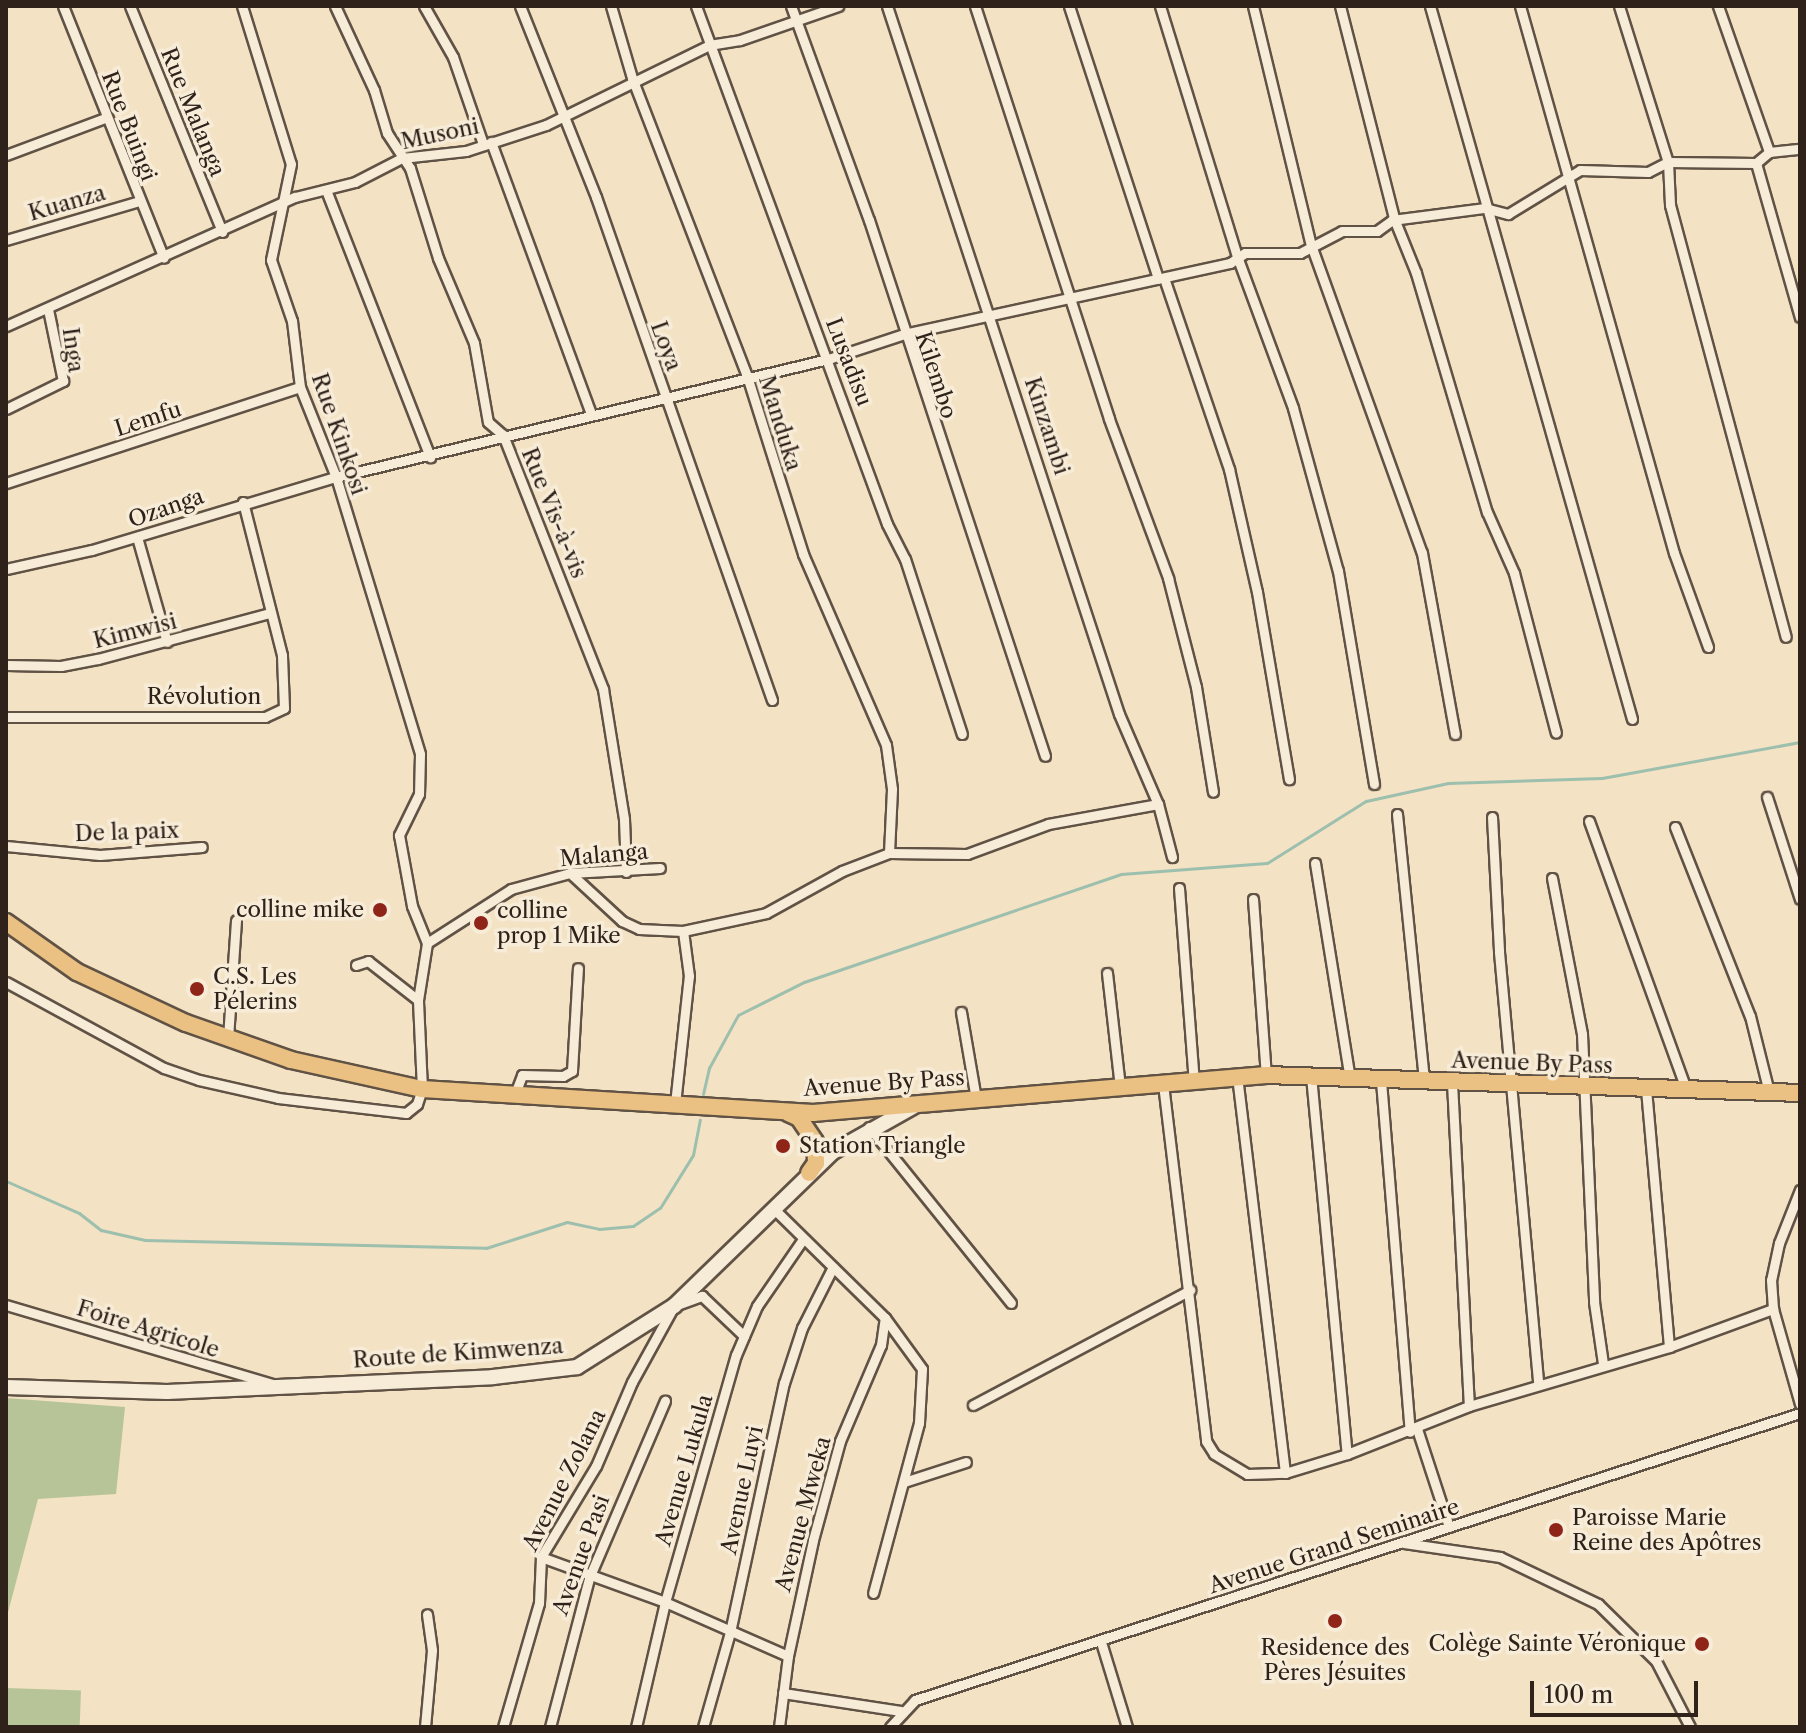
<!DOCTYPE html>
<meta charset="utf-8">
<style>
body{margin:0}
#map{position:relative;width:1806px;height:1733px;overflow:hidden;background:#f3e2c3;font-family:"Libre Caslon Text",serif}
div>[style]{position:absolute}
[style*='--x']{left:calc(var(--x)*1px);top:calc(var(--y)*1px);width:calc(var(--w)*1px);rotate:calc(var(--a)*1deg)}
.green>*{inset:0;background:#b7c497;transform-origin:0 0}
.stream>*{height:3px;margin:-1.5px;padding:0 1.5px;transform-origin:1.5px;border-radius:1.5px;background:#9dbfae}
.roads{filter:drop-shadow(2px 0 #605245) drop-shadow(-2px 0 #605245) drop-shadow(0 2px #605245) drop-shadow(0 -2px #605245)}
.street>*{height:9px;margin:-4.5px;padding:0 4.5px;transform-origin:4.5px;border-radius:4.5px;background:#f7ecd8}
.secondary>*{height:14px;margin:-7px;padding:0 7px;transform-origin:7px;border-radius:7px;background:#f7ecd8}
.highway>*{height:16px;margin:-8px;padding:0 8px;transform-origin:8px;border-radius:8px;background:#eac182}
.dots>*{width:22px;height:22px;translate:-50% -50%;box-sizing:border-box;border:4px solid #f7ecd8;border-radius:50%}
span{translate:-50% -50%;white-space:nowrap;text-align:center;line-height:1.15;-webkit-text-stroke:7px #f7ecd8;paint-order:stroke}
.street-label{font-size:22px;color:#2f221b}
.poi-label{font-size:22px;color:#2f221b}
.right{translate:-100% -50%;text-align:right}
.left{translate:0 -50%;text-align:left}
.frame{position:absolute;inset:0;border:8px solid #2f221b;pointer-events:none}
.scale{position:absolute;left:1530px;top:1681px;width:168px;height:36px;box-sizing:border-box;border:4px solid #2f221b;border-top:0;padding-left:10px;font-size:24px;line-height:28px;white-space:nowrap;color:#2f221b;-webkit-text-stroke:6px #f7ecd8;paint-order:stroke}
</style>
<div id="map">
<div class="green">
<i style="clip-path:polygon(6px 1398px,125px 1407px,116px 1494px,38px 1499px,6px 1620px)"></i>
<i style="left:6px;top:1688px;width:75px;height:39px;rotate:2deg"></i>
</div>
<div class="stream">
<i style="--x:703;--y:1094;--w:27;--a:-77"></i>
<i style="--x:709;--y:1068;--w:60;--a:-61.3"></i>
<i style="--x:738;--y:1015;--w:74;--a:-26.6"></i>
<i style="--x:804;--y:982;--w:335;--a:-18.8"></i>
<i style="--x:1121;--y:874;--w:146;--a:-4.3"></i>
<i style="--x:1267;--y:863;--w:117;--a:-32.1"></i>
<i style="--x:1366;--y:801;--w:84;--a:-12.4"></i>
<i style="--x:1448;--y:783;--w:154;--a:-1.9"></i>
<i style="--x:1602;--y:778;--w:201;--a:-10.3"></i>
<i style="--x:6;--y:1181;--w:80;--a:23.7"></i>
<i style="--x:79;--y:1213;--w:28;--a:38"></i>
<i style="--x:101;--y:1230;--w:45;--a:12.8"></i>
<i style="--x:145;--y:1240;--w:341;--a:1.3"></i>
<i style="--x:486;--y:1248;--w:85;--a:-17.8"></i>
<i style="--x:567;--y:1222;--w:33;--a:12"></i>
<i style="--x:599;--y:1229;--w:34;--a:-5"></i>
<i style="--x:633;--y:1226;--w:32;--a:-34"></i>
<i style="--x:660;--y:1208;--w:62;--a:-58.1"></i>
<i style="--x:693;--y:1155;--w:36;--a:-79"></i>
</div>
<div class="roads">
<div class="street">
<i style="--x:63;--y:6;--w:271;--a:68.2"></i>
<i style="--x:130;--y:6;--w:244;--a:67.8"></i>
<i style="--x:242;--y:6;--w:165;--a:72.8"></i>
<i style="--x:291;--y:164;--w:98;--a:101.8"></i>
<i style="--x:271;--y:260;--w:65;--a:71"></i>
<i style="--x:292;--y:321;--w:66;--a:83.1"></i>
<i style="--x:300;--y:387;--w:97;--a:68.2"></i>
<i style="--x:336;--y:477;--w:289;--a:73.1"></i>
<i style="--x:420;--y:754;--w:40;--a:91.4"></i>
<i style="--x:419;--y:794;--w:46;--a:116"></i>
<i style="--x:399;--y:835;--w:72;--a:79.6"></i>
<i style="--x:412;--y:906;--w:40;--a:68"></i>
<i style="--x:335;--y:6;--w:93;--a:65.1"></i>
<i style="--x:374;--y:90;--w:45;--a:73.2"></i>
<i style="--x:387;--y:133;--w:42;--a:56.7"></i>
<i style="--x:410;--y:168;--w:94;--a:72.7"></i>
<i style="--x:438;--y:258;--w:92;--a:67"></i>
<i style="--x:474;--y:343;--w:80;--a:80"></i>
<i style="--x:488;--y:422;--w:20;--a:41"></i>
<i style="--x:503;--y:435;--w:273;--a:68.5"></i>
<i style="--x:603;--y:689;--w:132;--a:80.8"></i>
<i style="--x:624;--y:819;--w:53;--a:87.8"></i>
<i style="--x:424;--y:6;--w:59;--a:60.4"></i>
<i style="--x:453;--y:57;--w:92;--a:71"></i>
<i style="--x:520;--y:6;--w:206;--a:68.3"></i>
<i style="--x:596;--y:197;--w:533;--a:70.72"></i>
<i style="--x:611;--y:6;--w:75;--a:73.7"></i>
<i style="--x:632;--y:78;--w:319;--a:68.9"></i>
<i style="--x:747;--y:376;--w:187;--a:72.5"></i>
<i style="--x:803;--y:554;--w:208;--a:66.5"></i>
<i style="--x:886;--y:745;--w:44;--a:82.2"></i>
<i style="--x:892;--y:789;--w:64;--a:92.7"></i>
<i style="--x:696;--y:6;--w:552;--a:69.76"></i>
<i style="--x:887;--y:524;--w:39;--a:63"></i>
<i style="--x:905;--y:559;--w:184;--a:72"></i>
<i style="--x:791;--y:6;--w:228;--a:70"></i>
<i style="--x:869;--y:220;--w:564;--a:71.82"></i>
<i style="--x:887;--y:6;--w:745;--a:71.86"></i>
<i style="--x:1119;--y:714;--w:98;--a:66.6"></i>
<i style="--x:1158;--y:804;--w:55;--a:75.2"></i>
<i style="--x:975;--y:6;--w:434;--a:72"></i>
<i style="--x:1109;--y:419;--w:170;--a:69.6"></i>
<i style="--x:1168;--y:578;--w:113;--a:75.6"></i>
<i style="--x:1196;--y:687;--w:106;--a:80.8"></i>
<i style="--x:1069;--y:6;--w:287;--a:71.9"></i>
<i style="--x:1160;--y:6;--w:265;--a:72.9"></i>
<i style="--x:1238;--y:259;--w:159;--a:69.7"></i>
<i style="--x:1293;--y:408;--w:169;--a:74.6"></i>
<i style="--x:1338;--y:571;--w:216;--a:80.4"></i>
<i style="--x:1253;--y:6;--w:246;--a:76.4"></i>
<i style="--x:1311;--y:245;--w:327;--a:70.2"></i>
<i style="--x:1422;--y:553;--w:184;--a:79.7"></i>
<i style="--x:1340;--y:6;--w:222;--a:75.7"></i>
<i style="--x:1395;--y:221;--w:56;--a:68"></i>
<i style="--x:1416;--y:273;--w:249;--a:73.5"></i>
<i style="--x:1487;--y:512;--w:67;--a:66.1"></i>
<i style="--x:1514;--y:573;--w:165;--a:75.3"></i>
<i style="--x:1430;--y:6;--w:741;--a:74.18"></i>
<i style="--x:1520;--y:6;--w:568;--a:74.28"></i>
<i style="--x:1674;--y:553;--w:100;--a:70.1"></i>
<i style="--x:1619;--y:6;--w:164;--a:72.6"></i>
<i style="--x:1668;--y:162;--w:43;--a:87.3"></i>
<i style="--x:1670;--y:205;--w:447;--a:75"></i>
<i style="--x:1718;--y:6;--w:155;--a:70.7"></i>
<i style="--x:491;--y:142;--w:290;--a:69.8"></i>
<i style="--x:6;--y:155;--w:106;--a:-20.5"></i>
<i style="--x:1756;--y:163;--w:160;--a:74.1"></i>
<i style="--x:326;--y:190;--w:287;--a:68.7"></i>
<i style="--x:6;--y:240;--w:139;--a:-16.3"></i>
<i style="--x:1164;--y:278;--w:202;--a:71.2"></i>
<i style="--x:1229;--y:469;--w:126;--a:77.2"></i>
<i style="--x:1257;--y:592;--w:190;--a:80.3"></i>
<i style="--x:6;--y:326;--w:316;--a:-24.1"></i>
<i style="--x:295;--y:197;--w:62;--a:-14"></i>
<i style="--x:355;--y:182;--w:53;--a:-27.1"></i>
<i style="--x:402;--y:158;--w:64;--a:-6.2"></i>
<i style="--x:466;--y:151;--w:84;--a:-18"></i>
<i style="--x:546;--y:125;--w:182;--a:-26.1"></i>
<i style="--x:709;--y:45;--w:31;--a:-9"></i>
<i style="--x:740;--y:40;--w:104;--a:-19.1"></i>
<i style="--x:6;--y:409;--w:64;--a:-26.2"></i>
<i style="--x:63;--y:381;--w:74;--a:-101.8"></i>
<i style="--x:6;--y:483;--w:309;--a:-18.1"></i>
<i style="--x:137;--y:537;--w:109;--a:74.1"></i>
<i style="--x:6;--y:569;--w:88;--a:-12.5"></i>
<i style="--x:92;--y:550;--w:255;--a:-16.7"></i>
<i style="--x:336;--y:477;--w:506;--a:-13.49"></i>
<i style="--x:828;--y:359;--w:80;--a:-18.2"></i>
<i style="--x:904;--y:334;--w:334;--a:-12.3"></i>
<i style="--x:1230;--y:263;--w:18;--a:-34"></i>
<i style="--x:1245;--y:253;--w:55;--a:0"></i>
<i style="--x:1300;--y:253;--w:47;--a:-27.6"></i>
<i style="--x:1342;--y:231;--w:35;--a:0"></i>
<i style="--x:1377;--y:231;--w:19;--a:-36"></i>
<i style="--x:1392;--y:220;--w:94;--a:-7.4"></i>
<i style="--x:1485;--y:208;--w:24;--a:15"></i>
<i style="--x:1508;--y:214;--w:84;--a:-31.4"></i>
<i style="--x:1580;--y:170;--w:68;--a:1.7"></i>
<i style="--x:1648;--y:172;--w:22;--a:-27"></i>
<i style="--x:1668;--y:162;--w:88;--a:0.7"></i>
<i style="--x:1756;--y:163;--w:17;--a:-40"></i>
<i style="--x:1769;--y:152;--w:31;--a:-6"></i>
<i style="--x:6;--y:665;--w:55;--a:1"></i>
<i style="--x:61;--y:666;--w:38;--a:-11"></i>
<i style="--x:98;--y:659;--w:178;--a:-15"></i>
<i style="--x:6;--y:717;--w:259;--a:0"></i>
<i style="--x:265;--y:717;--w:21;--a:-25"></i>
<i style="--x:284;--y:708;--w:53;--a:-92.2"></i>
<i style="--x:282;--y:655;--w:158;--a:-104.3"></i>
<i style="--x:1767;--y:797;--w:107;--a:72.1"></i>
<i style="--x:1397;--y:814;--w:269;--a:84.2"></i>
<i style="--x:1492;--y:817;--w:135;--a:87"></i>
<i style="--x:1499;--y:952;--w:434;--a:84.8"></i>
<i style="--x:1589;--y:821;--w:288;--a:70.1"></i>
<i style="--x:1675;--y:827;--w:203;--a:68.4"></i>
<i style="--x:1750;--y:1016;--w:78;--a:76"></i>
<i style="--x:6;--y:846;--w:94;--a:5.5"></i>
<i style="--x:100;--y:855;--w:102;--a:-4.5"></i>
<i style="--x:1315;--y:863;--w:220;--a:80.8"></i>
<i style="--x:570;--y:873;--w:71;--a:42.7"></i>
<i style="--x:622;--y:921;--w:19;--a:25"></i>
<i style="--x:639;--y:929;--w:44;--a:2.6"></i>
<i style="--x:683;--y:931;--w:85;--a:-12.2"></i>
<i style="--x:766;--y:913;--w:87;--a:-28.9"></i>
<i style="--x:842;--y:871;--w:50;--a:-21"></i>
<i style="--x:889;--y:853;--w:78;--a:0.7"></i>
<i style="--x:967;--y:854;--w:86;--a:-20.3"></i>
<i style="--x:1048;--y:824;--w:112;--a:-10.3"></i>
<i style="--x:1552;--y:878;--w:159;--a:79.1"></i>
<i style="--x:1582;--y:1034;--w:268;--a:87.4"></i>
<i style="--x:1594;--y:1302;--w:63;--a:81.7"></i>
<i style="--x:1179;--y:888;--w:194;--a:85.6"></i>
<i style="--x:1253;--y:899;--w:176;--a:85.8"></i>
<i style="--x:356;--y:965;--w:13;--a:-18"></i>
<i style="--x:368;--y:961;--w:63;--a:38"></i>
<i style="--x:1107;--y:973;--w:115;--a:83.5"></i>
<i style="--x:6;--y:982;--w:180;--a:28.6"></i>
<i style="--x:164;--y:1068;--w:37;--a:19"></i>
<i style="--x:199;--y:1080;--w:81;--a:12.8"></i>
<i style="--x:278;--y:1098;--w:129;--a:6.7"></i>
<i style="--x:406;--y:1113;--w:14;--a:-39"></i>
<i style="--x:417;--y:1104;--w:16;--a:-72"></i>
<i style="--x:422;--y:1089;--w:89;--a:-92.6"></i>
<i style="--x:418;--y:1000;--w:58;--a:-81"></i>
<i style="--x:427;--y:943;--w:100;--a:-32.7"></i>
<i style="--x:511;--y:889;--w:61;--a:-15.2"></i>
<i style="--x:570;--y:873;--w:90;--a:-3.2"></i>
<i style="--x:961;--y:1012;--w:88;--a:80.2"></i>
<i style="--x:228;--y:1038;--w:118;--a:-86.1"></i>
<i style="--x:1237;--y:1076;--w:400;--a:83.1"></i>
<i style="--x:1311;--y:1076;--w:380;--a:84.6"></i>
<i style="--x:1381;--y:1081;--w:352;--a:85.3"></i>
<i style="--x:1452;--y:1083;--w:323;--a:87"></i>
<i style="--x:1163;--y:1084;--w:360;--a:83.1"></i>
<i style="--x:1206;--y:1441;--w:15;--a:58"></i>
<i style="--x:1214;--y:1454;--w:39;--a:31"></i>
<i style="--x:1247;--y:1474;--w:38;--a:-2"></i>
<i style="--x:1285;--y:1473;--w:65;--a:-17"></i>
<i style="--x:1347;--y:1454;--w:131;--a:-21.5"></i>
<i style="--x:1469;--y:1406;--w:209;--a:-16.4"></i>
<i style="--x:1669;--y:1347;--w:111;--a:-20.1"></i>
<i style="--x:1646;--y:1089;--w:259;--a:84.9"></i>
<i style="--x:516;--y:1091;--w:17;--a:-69"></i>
<i style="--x:522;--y:1075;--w:41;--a:1.4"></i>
<i style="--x:563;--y:1076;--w:10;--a:-29"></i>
<i style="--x:572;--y:1071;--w:103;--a:-86.7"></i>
<i style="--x:675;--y:1104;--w:129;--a:-83.8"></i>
<i style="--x:689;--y:976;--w:45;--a:-97.6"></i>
<i style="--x:869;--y:1127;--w:226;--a:51.1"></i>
<i style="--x:1800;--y:1190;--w:57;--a:111.6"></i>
<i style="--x:1779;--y:1243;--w:38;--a:102"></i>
<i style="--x:1771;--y:1280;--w:29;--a:86"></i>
<i style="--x:1773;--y:1309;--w:99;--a:74.1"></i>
<i style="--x:773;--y:1208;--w:157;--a:44.5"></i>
<i style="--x:885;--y:1318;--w:63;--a:54"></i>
<i style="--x:922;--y:1369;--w:54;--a:93.2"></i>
<i style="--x:919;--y:1423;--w:176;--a:105.1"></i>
<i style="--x:6;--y:1305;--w:278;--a:16.5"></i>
<i style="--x:973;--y:1405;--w:246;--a:-27.9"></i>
<i style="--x:1417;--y:1429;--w:103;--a:71.9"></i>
<i style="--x:904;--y:1482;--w:65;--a:-17.9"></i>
<i style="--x:1404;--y:1543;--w:97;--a:8.3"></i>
<i style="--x:1500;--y:1557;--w:109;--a:25.6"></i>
<i style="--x:1598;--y:1604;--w:81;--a:44.5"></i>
<i style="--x:1656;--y:1661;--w:74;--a:62.7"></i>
<i style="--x:541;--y:1557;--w:132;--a:19.9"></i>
<i style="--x:665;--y:1602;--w:134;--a:23.7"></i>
<i style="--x:1101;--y:1642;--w:89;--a:73"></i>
<i style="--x:783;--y:1693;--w:119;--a:8.7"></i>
<i style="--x:425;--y:1727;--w:77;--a:-84.8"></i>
<i style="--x:432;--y:1650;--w:36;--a:-98"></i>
<i style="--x:503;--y:1727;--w:129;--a:-73.8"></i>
<i style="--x:539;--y:1603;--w:46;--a:-87.5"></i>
<i style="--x:541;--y:1557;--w:106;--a:-58.9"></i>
<i style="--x:596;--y:1466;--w:91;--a:-66.8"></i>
<i style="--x:632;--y:1382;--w:87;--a:-61.1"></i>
<i style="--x:674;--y:1306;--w:30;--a:-20"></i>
<i style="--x:702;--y:1296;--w:58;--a:43.6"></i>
<i style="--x:550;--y:1727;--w:154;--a:-75.3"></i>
<i style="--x:589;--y:1578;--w:193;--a:-66.8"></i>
<i style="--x:636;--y:1727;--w:128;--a:-76.9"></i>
<i style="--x:665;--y:1602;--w:257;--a:-74"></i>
<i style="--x:736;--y:1355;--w:53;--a:-66.8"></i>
<i style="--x:757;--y:1306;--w:81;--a:-55.5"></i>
<i style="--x:703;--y:1727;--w:99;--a:-74.1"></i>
<i style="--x:730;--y:1632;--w:255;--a:-77.8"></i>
<i style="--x:784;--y:1383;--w:58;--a:-71.9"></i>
<i style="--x:802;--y:1328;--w:68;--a:-63.1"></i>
<i style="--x:779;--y:1727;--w:72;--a:-82.8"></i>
<i style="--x:788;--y:1656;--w:119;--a:-77.8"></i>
<i style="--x:813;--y:1540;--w:103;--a:-74.7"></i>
<i style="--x:840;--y:1441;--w:104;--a:-66.9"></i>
<i style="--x:881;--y:1345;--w:27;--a:-82"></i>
<i style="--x:890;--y:1727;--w:37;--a:-47"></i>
<i style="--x:915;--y:1700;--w:930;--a:-17.97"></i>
</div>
<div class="secondary">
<i style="--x:6;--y:1387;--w:161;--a:1.8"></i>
<i style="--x:167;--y:1392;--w:326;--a:-2.6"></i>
<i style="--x:493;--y:1377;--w:85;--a:-6.8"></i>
<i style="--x:577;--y:1367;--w:115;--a:-32.2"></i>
<i style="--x:674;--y:1306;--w:221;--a:-44.1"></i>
<i style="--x:833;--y:1152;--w:92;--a:-29.4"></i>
</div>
<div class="highway">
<i style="--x:6;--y:922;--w:87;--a:35.2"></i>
<i style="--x:77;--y:972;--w:120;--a:25.1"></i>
<i style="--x:186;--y:1023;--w:111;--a:19.4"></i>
<i style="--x:291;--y:1060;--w:134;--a:12.5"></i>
<i style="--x:422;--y:1089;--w:392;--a:3.5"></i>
<i style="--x:813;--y:1113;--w:455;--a:-4.8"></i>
<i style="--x:1266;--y:1075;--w:534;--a:1.93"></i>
<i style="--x:788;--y:1113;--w:12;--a:24"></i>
<i style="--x:799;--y:1118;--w:29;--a:56"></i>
<i style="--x:815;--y:1142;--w:21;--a:87"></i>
<i style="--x:816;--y:1163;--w:12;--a:125"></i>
</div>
</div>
<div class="dots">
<i style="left:380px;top:910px;background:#8f2418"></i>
<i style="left:481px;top:923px;background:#8f2418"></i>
<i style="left:197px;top:989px;background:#8f2418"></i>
<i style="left:783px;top:1146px;background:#8f2418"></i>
<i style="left:1556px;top:1530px;background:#8f2418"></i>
<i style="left:1335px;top:1621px;background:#8f2418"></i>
<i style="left:1702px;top:1644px;background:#8f2418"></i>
</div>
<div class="street-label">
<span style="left:193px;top:112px;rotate:68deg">Rue Malanga</span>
<span style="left:129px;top:126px;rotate:69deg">Rue Buingi</span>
<span style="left:440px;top:134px;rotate:-12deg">Musoni</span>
<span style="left:67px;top:203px;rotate:-16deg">Kuanza</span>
<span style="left:666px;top:346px;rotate:70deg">Loya</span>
<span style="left:73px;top:350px;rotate:82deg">Inga</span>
<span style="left:849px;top:362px;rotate:69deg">Lusadisu</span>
<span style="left:936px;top:375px;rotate:72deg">Kilembo</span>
<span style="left:148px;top:419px;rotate:-18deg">Lemfu</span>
<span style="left:780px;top:423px;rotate:73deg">Manduka</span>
<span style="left:1047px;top:426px;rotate:72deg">Kinzambi</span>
<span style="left:339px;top:434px;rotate:71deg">Rue Kinkosi</span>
<span style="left:166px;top:508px;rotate:-19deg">Ozanga</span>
<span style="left:554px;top:513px;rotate:68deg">Rue Vis-à-vis</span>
<span style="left:135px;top:631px;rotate:-14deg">Kimwisi</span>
<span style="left:204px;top:697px">Révolution</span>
<span style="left:127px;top:832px;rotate:-2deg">De la paix</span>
<span style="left:604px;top:855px;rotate:-5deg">Malanga</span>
<span style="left:1532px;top:1063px;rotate:2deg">Avenue By Pass</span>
<span style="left:884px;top:1083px;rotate:-4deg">Avenue By Pass</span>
<span style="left:148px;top:1329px;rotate:17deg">Foire Agricole</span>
<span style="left:458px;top:1353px;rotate:-4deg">Route de Kimwenza</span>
<span style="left:684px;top:1470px;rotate:-74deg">Avenue Lukula</span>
<span style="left:564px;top:1480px;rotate:-63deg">Avenue Zolana</span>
<span style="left:742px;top:1490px;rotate:-78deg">Avenue Luyi</span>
<span style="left:803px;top:1514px;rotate:-75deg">Avenue Mweka</span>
<span style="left:1334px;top:1546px;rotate:-18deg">Avenue Grand Seminaire</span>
<span style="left:581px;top:1555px;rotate:-70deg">Avenue Pasi</span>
</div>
<div class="poi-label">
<span class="right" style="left:364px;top:910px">colline mike</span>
<span class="left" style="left:497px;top:923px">colline<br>prop 1 Mike</span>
<span class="left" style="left:213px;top:989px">C.S. Les<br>Pélerins</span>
<span class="left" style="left:799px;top:1146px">Station Triangle</span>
<span class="left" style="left:1572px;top:1530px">Paroisse Marie<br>Reine des Apôtres</span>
<span class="right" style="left:1686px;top:1644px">Colège Sainte Véronique</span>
<span style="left:1335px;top:1660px">Residence des<br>Pères Jésuites</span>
</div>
<div class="frame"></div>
<div class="scale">100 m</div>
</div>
